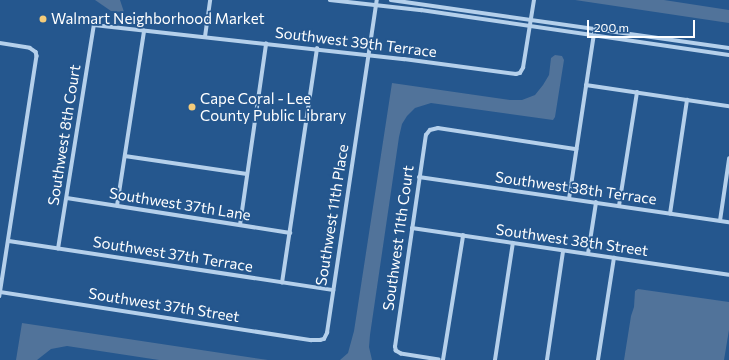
<!DOCTYPE html>
<style>
body{margin:0}
#map{position:relative;width:729px;height:360px;overflow:hidden;background:#25578e;font-family:Commissioner,sans-serif}
div>[style]{position:absolute}
[style*='--x']{left:calc(var(--x)*1px);top:calc(var(--y)*1px);width:calc(var(--w)*1px);rotate:calc(var(--a)*1deg)}
.water>*{inset:0;background:#51739a}
.minor>*{height:3.5px;margin:-1.75px;padding:0 1.75px;transform-origin:1.75px;border-radius:1.75px;background:#b5d0eb}
.dots>*{width:11px;height:11px;translate:-50% -50%;box-sizing:border-box;border:2px solid #25578e;border-radius:50%}
span{translate:-50% -50%;white-space:nowrap;text-align:center;line-height:1.15;-webkit-text-stroke:3.5px #25578e;paint-order:stroke}
.poi-label{font-size:15px;color:#fff}
.left{translate:0 -50%;text-align:left}
.street-label{font-size:15px;color:#fff}
.scale{position:absolute;left:587px;top:20px;width:108px;height:18px;box-sizing:border-box;border:2px solid #fff;border-top:0;padding-left:5px;font-size:12px;line-height:14px;white-space:nowrap;color:#fff;-webkit-text-stroke:3px #25578e;paint-order:stroke}
</style>
<div id="map">
<div class="water">
<i style="clip-path:polygon(95px 0,120px 0,124px 12px,111px 11px)"></i>
<i style="clip-path:polygon(575px 0,664px 0,729px 10px,729px 23px)"></i>
<i style="clip-path:polygon(555px 55px,562px 56px,564px 60px,555px 117px,553px 120px,431px 103px,415px 108px,407px 116px,402px 124px,399px 137px,370px 335px,369px 347px,372px 360px,340px 360px,348px 353px,354px 331px,392px 83px,510px 100px,522px 100px,535px 95px,543px 85px,549px 75px,551px 58px)"></i>
<i style="clip-path:polygon(638px 289px,729px 302px,729px 330px,724px 360px,624px 360px,631px 316px,634px 307px,635px 291px)"></i>
<i style="clip-path:polygon(22px 323px,268px 360px,159px 360px,67px 346px,51px 349px,37px 360px,16px 360px)"></i>
</div>
<div class="minor">
<i style="--x:330;--y:0;--w:92;--a:6.3"></i>
<i style="--x:421;--y:10;--w:311;--a:8.3"></i>
<i style="--x:391;--y:0;--w:341;--a:8.1"></i>
<i style="--x:205;--y:37;--w:37;--a:-82"></i>
<i style="--x:0;--y:43;--w:30;--a:9"></i>
<i style="--x:30;--y:48;--w:7;--a:34"></i>
<i style="--x:36;--y:52;--w:4;--a:76"></i>
<i style="--x:37;--y:56;--w:243;--a:98.8"></i>
<i style="--x:586;--y:85;--w:145;--a:8.4"></i>
<i style="--x:125;--y:156;--w:123;--a:8.4"></i>
<i style="--x:419;--y:177;--w:313;--a:8.3"></i>
<i style="--x:67;--y:198;--w:226;--a:8.9"></i>
<i style="--x:569;--y:199;--w:167;--a:-81.4"></i>
<i style="--x:117;--y:206;--w:177;--a:-81.2"></i>
<i style="--x:619;--y:206;--w:115;--a:-81"></i>
<i style="--x:670;--y:214;--w:115;--a:-81.5"></i>
<i style="--x:720;--y:221;--w:63;--a:-81.7"></i>
<i style="--x:240;--y:225;--w:183;--a:-81.8"></i>
<i style="--x:412;--y:228;--w:320;--a:8.4"></i>
<i style="--x:9;--y:241;--w:328;--a:8.6"></i>
<i style="--x:58;--y:249;--w:227;--a:-80.9"></i>
<i style="--x:94;--y:25;--w:312;--a:6.3"></i>
<i style="--x:404;--y:59;--w:113;--a:7.6"></i>
<i style="--x:516;--y:74;--w:4;--a:-14"></i>
<i style="--x:520;--y:73;--w:6;--a:-59"></i>
<i style="--x:523;--y:68;--w:69;--a:-80.8"></i>
<i style="--x:588;--y:254;--w:52;--a:-81.1"></i>
<i style="--x:282;--y:283;--w:237;--a:-81.5"></i>
<i style="--x:0;--y:292;--w:315;--a:8.8"></i>
<i style="--x:311;--y:340;--w:9;--a:0"></i>
<i style="--x:320;--y:340;--w:4;--a:-14"></i>
<i style="--x:324;--y:339;--w:7;--a:-63"></i>
<i style="--x:327;--y:333;--w:337;--a:-81.5"></i>
<i style="--x:439;--y:360;--w:38;--a:-171"></i>
<i style="--x:401;--y:354;--w:6;--a:-149"></i>
<i style="--x:396;--y:351;--w:4;--a:-104"></i>
<i style="--x:395;--y:347;--w:214;--a:-81.7"></i>
<i style="--x:426;--y:135;--w:6;--a:-51"></i>
<i style="--x:430;--y:130;--w:8;--a:-14"></i>
<i style="--x:438;--y:128;--w:140;--a:8.7"></i>
<i style="--x:443;--y:360;--w:126;--a:-80.8"></i>
<i style="--x:495;--y:360;--w:118;--a:-81.3"></i>
<i style="--x:547;--y:360;--w:110;--a:-81.6"></i>
<i style="--x:598;--y:360;--w:103;--a:-81.1"></i>
</div>
<div class="dots">
<i style="left:43px;top:19px;background:#f5cc7a"></i>
<i style="left:192px;top:107px;background:#f5cc7a"></i>
</div>
<div class="poi-label">
<span class="left" style="left:51px;top:19px">Walmart Neighborhood Market</span>
<span class="left" style="left:200px;top:107px">Cape Coral - Lee<br>County Public Library</span>
</div>
<div class="street-label">
<span style="left:356px;top:42px;rotate:7deg">Southwest 39th Terrace</span>
<span style="left:64px;top:135px;rotate:-81deg">Southwest 8th Court</span>
<span style="left:576px;top:188px;rotate:8deg">Southwest 38th Terrace</span>
<span style="left:180px;top:204px;rotate:9deg">Southwest 37th Lane</span>
<span style="left:332px;top:215px;rotate:-81deg">Southwest 11th Place</span>
<span style="left:398px;top:238px;rotate:-82deg">Southwest 11th Court</span>
<span style="left:572px;top:240px;rotate:8deg">Southwest 38th Street</span>
<span style="left:173px;top:254px;rotate:9deg">Southwest 37th Terrace</span>
<span style="left:164px;top:305px;rotate:9deg">Southwest 37th Street</span>
</div>
<div class="scale">200 m</div>
</div>
